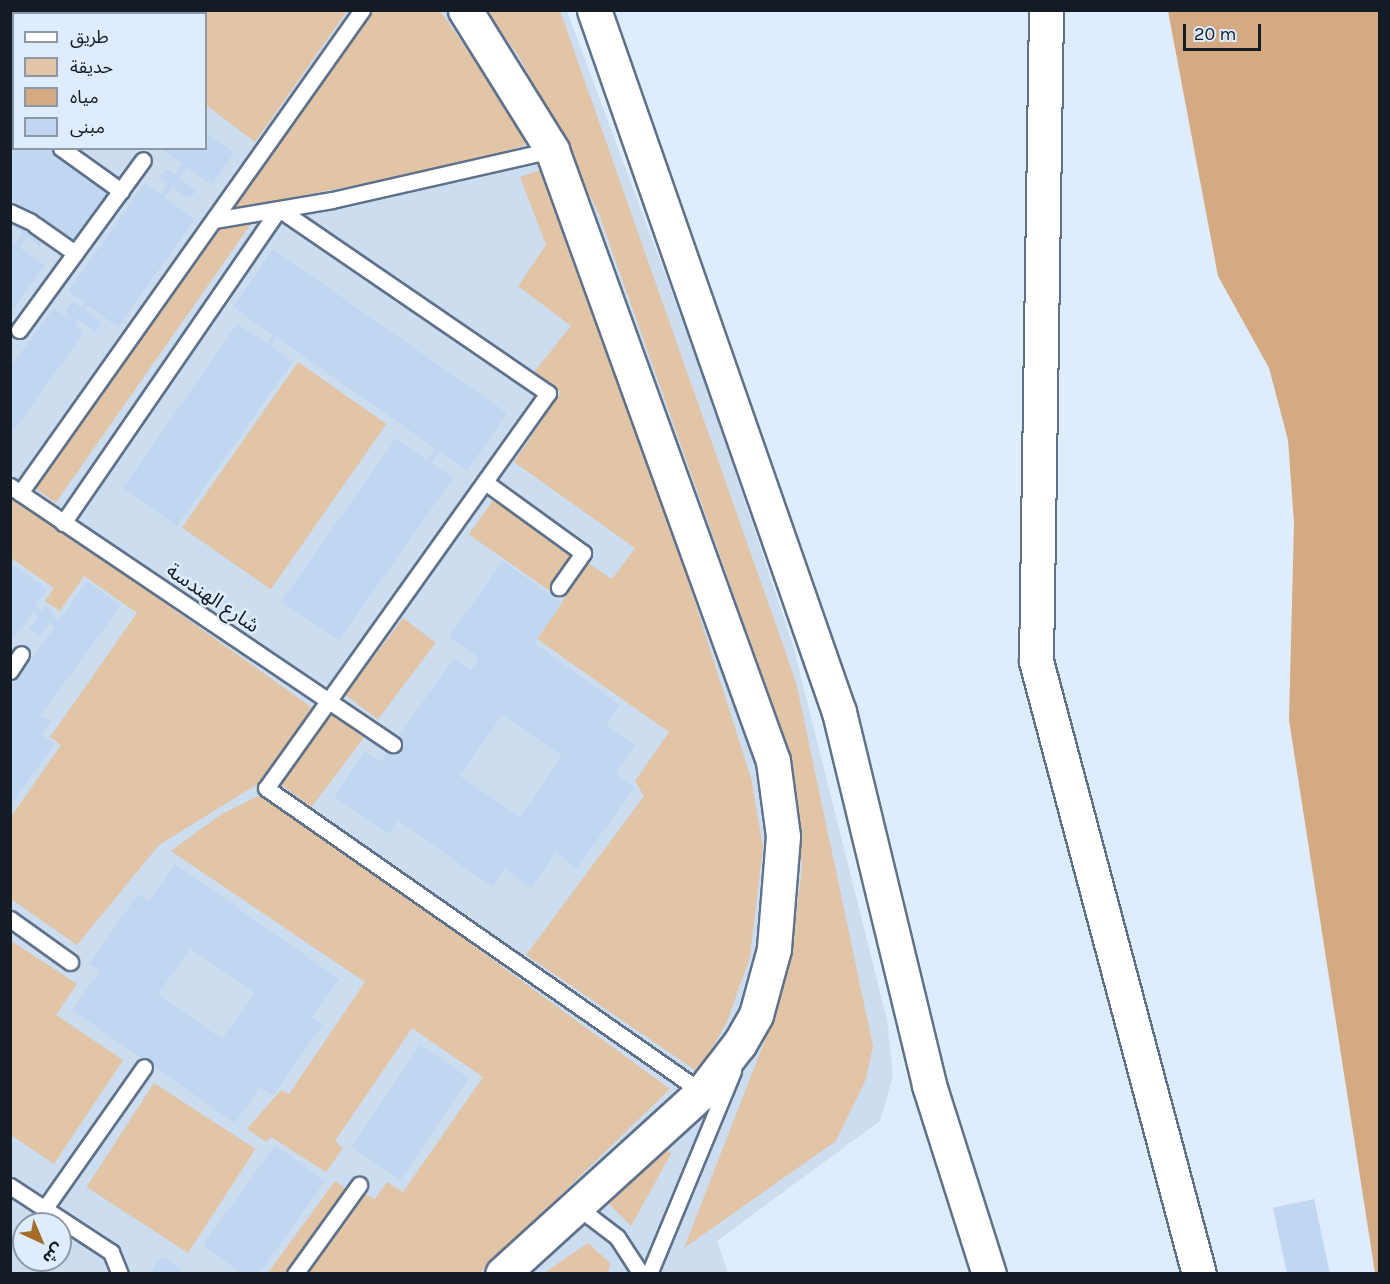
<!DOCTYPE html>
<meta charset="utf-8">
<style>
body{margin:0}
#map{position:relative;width:1390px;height:1284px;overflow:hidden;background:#dfecfd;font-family:Karla,"Noto Sans Arabic",sans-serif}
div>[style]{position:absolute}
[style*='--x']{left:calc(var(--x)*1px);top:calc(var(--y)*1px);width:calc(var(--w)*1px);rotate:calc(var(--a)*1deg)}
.built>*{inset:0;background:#ccddf0}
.green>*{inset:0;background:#e2c4a6;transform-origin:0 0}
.water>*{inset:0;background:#d3aa81}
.building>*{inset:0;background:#c1d7f1;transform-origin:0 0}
.roads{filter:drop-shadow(2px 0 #5f728a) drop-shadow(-2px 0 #5f728a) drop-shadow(0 2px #5f728a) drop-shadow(0 -2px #5f728a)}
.lane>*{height:15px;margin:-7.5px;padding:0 7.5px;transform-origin:7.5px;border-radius:7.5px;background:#fff}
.secondary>*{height:33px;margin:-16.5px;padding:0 16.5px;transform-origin:16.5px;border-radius:16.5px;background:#fff}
span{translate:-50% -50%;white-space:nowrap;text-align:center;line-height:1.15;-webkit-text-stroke:5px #dfecfd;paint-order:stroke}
.street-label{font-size:20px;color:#131b25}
.frame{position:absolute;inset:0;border:12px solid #131b25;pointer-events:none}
.legend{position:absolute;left:12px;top:12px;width:195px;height:138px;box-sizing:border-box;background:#dfecfd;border:2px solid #8d98a7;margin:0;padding:8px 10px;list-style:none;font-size:18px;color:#131b25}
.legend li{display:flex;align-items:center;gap:12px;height:30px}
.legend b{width:30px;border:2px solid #8d98a7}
.north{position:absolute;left:12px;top:1212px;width:60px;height:60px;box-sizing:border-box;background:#dfecfd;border:2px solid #8d98a7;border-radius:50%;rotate:136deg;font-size:16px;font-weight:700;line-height:24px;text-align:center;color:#131b25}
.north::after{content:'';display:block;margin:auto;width:21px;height:27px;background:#a46b29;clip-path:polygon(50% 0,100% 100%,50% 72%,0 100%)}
.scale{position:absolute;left:1183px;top:24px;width:78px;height:27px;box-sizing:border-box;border:3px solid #131b25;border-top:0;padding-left:8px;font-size:18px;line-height:21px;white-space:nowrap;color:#131b25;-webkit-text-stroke:4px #dfecfd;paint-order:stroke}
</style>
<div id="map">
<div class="built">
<i style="clip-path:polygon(evenodd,10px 11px,567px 11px,699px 365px,793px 645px,887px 1020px,893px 1076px,880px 1121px,717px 1241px,728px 1273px,11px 1273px,10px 11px,14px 14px,206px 14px,206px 148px,14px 148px,14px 14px,10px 11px,24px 1224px,60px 1224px,60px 1260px,24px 1260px,24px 1224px)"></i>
</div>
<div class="green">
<i style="clip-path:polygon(78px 11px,347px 10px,347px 11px,255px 142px,206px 105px,206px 14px)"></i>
<i style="clip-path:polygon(368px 11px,440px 11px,501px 96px,526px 145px,449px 167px,228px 210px)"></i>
<i style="clip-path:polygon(485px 11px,560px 11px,564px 22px,796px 682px,873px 1046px,866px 1079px,836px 1141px,684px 1248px,765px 1040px,794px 931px,802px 867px,792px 759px,599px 214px,519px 56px)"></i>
<i style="clip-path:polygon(543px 169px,673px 533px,751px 778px,763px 847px,750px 957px,727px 1022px,698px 1072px,526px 955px,644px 796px,635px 781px,669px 732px,537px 639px,588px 563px,612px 579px,635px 548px,514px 462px,561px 392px,534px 372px,571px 326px,518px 286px,546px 245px,520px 177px)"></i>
<i style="left:253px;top:221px;width:344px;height:37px;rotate:125deg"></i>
<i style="left:298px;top:362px;width:108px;height:202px;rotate:35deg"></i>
<i style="clip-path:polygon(11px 494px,314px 709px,264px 780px,159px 845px,77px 945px,11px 899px,11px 817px,61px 745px,50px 737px,137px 613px,84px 576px,60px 611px,45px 601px,54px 588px,11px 558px)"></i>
<i style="left:493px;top:500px;width:98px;height:42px;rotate:35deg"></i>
<i style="left:403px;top:618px;width:41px;height:96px;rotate:37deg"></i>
<i style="left:331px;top:713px;width:41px;height:87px;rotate:37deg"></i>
<i style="clip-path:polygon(264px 793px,670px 1089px,480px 1273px,303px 1273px,363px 1193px,375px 1199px,387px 1182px,403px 1192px,483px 1077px,412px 1028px,335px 1141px,343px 1148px,326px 1172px,271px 1137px,266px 1142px,247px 1129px,281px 1090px,289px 1094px,365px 982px,171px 851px,220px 815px)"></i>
<i style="clip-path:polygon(10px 940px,77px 984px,56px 1015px,123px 1060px,54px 1164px,11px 1135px)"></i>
<i style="left:154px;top:1083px;width:121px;height:124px;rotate:33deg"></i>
<i style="clip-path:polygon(666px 1147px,671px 1154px,631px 1226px,609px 1204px)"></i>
<i style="clip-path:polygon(335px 1181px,347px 1190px,288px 1273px,267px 1274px)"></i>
<i style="clip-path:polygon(588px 1243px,610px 1263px,608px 1273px,544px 1273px)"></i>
</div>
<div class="water">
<i style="clip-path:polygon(1168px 11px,1379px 11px,1379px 1273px,1375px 1273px,1289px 720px,1294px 523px,1288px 440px,1269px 368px,1218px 276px)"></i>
</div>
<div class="building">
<i style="left:10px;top:49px;width:4px;height:52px;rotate:27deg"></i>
<i style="clip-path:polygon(10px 122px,14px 148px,48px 148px,113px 194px,76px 246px,47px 237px,40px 246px,27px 237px,20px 248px,45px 265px,10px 313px,10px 241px,15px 244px,22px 233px,14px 227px,20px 218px,35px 217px,10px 199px)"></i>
<i style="clip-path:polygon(206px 132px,234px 153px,212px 185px,187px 167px,179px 178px,196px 190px,190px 199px,172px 187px,165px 198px,195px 219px,118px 327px,88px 306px,85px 310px,102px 322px,96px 332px,79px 320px,75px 325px,84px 332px,12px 433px,10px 367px,54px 308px,72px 321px,65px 311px,72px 302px,81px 307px,84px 303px,68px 291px,145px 183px,161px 194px,168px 184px,159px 178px,166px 169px,175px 175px,182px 164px,160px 148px,206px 148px)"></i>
<i style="clip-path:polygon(273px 249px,507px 413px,467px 471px,439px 451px,431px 463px,453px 478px,339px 640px,281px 602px,396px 438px,427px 460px,435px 448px,277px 338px,271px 346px,293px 361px,177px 526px,123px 488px,237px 324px,267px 343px,273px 335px,233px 307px)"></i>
<i style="clip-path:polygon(evenodd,503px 561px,562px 603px,534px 643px,620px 705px,606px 725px,635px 745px,615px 773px,634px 788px,577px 868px,556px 853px,531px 888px,505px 869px,492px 887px,398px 820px,388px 834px,334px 796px,365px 751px,380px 762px,454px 658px,471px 670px,479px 658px,449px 637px,503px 561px,502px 715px,562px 756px,520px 817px,460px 776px,502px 715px)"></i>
<i style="clip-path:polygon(10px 563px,47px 589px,35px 606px,42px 611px,46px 605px,58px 622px,87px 581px,121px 605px,41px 715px,51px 721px,41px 734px,55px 744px,10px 806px,10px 688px,55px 627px,49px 623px,40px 636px,29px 629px,38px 617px,33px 612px,10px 643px)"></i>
<i style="clip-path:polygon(evenodd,175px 864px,339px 979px,312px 1017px,323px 1024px,273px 1096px,260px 1087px,235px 1123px,72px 1010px,100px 971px,89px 964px,138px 894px,149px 901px,175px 864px,190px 948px,255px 993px,222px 1039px,158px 994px,190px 948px)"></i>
<i style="left:420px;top:1045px;width:59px;height:123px;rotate:34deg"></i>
<i style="clip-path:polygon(275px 1145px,325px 1181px,259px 1274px,242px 1274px,203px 1245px)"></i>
<i style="left:1314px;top:1199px;width:77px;height:42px;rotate:78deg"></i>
<i style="clip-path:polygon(162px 1256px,181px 1269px,178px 1274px,150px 1273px)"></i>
</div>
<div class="roads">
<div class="lane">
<i style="--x:10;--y:112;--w:4;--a:27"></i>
<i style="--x:61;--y:148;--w:74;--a:35.6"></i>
<i style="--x:279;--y:209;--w:326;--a:34.4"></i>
<i style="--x:548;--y:393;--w:485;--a:125.5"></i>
<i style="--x:266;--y:788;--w:532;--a:34.89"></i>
<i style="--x:10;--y:212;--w:23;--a:25"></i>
<i style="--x:214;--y:220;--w:120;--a:-9.6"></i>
<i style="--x:332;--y:200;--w:226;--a:-12.8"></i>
<i style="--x:35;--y:225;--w:49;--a:35"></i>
<i style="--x:19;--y:330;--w:210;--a:-53.9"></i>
<i style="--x:485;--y:482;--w:121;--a:35.9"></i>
<i style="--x:583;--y:553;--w:42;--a:125.2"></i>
<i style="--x:10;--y:486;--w:462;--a:34"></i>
<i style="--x:20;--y:493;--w:592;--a:-54.7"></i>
<i style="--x:63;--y:523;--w:381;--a:-55.5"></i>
<i style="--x:10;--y:671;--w:20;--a:-57"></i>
<i style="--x:10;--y:919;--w:74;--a:35.6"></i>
<i style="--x:10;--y:1186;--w:121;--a:33.2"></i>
<i style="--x:111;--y:1252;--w:24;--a:68"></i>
<i style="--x:575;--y:1205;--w:53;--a:37.3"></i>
<i style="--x:617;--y:1237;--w:44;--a:57"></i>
<i style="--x:45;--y:1208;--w:172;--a:-54.9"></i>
<i style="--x:295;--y:1274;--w:110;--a:-54.3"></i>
<i style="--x:649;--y:1274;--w:220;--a:-67.5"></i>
</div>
<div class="secondary">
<i style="--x:465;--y:10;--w:165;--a:58.1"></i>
<i style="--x:552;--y:150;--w:650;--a:70.11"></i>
<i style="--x:773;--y:761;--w:76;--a:82.4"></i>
<i style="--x:783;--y:836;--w:113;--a:94.6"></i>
<i style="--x:774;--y:949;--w:68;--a:105.3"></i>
<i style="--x:756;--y:1015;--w:34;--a:120"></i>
<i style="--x:739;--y:1044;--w:61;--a:127.6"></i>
<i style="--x:702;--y:1092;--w:270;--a:137.7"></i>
<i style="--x:594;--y:10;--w:744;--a:70.76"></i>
<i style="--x:839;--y:712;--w:384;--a:76.4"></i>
<i style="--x:929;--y:1085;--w:198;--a:72.4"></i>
<i style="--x:1046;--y:10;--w:651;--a:90.88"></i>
<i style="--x:1036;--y:661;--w:634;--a:75.11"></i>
</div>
</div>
<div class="street-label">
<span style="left:213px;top:598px;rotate:34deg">شارع الهندسة</span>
</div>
<div class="frame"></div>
<ul class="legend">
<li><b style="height:8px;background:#fff"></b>طريق</li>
<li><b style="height:16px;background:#e2c4a6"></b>حديقة</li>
<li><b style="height:16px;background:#d3aa81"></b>مياه</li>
<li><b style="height:16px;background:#c1d7f1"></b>مبنى</li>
</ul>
<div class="north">ش</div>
<div class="scale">20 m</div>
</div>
